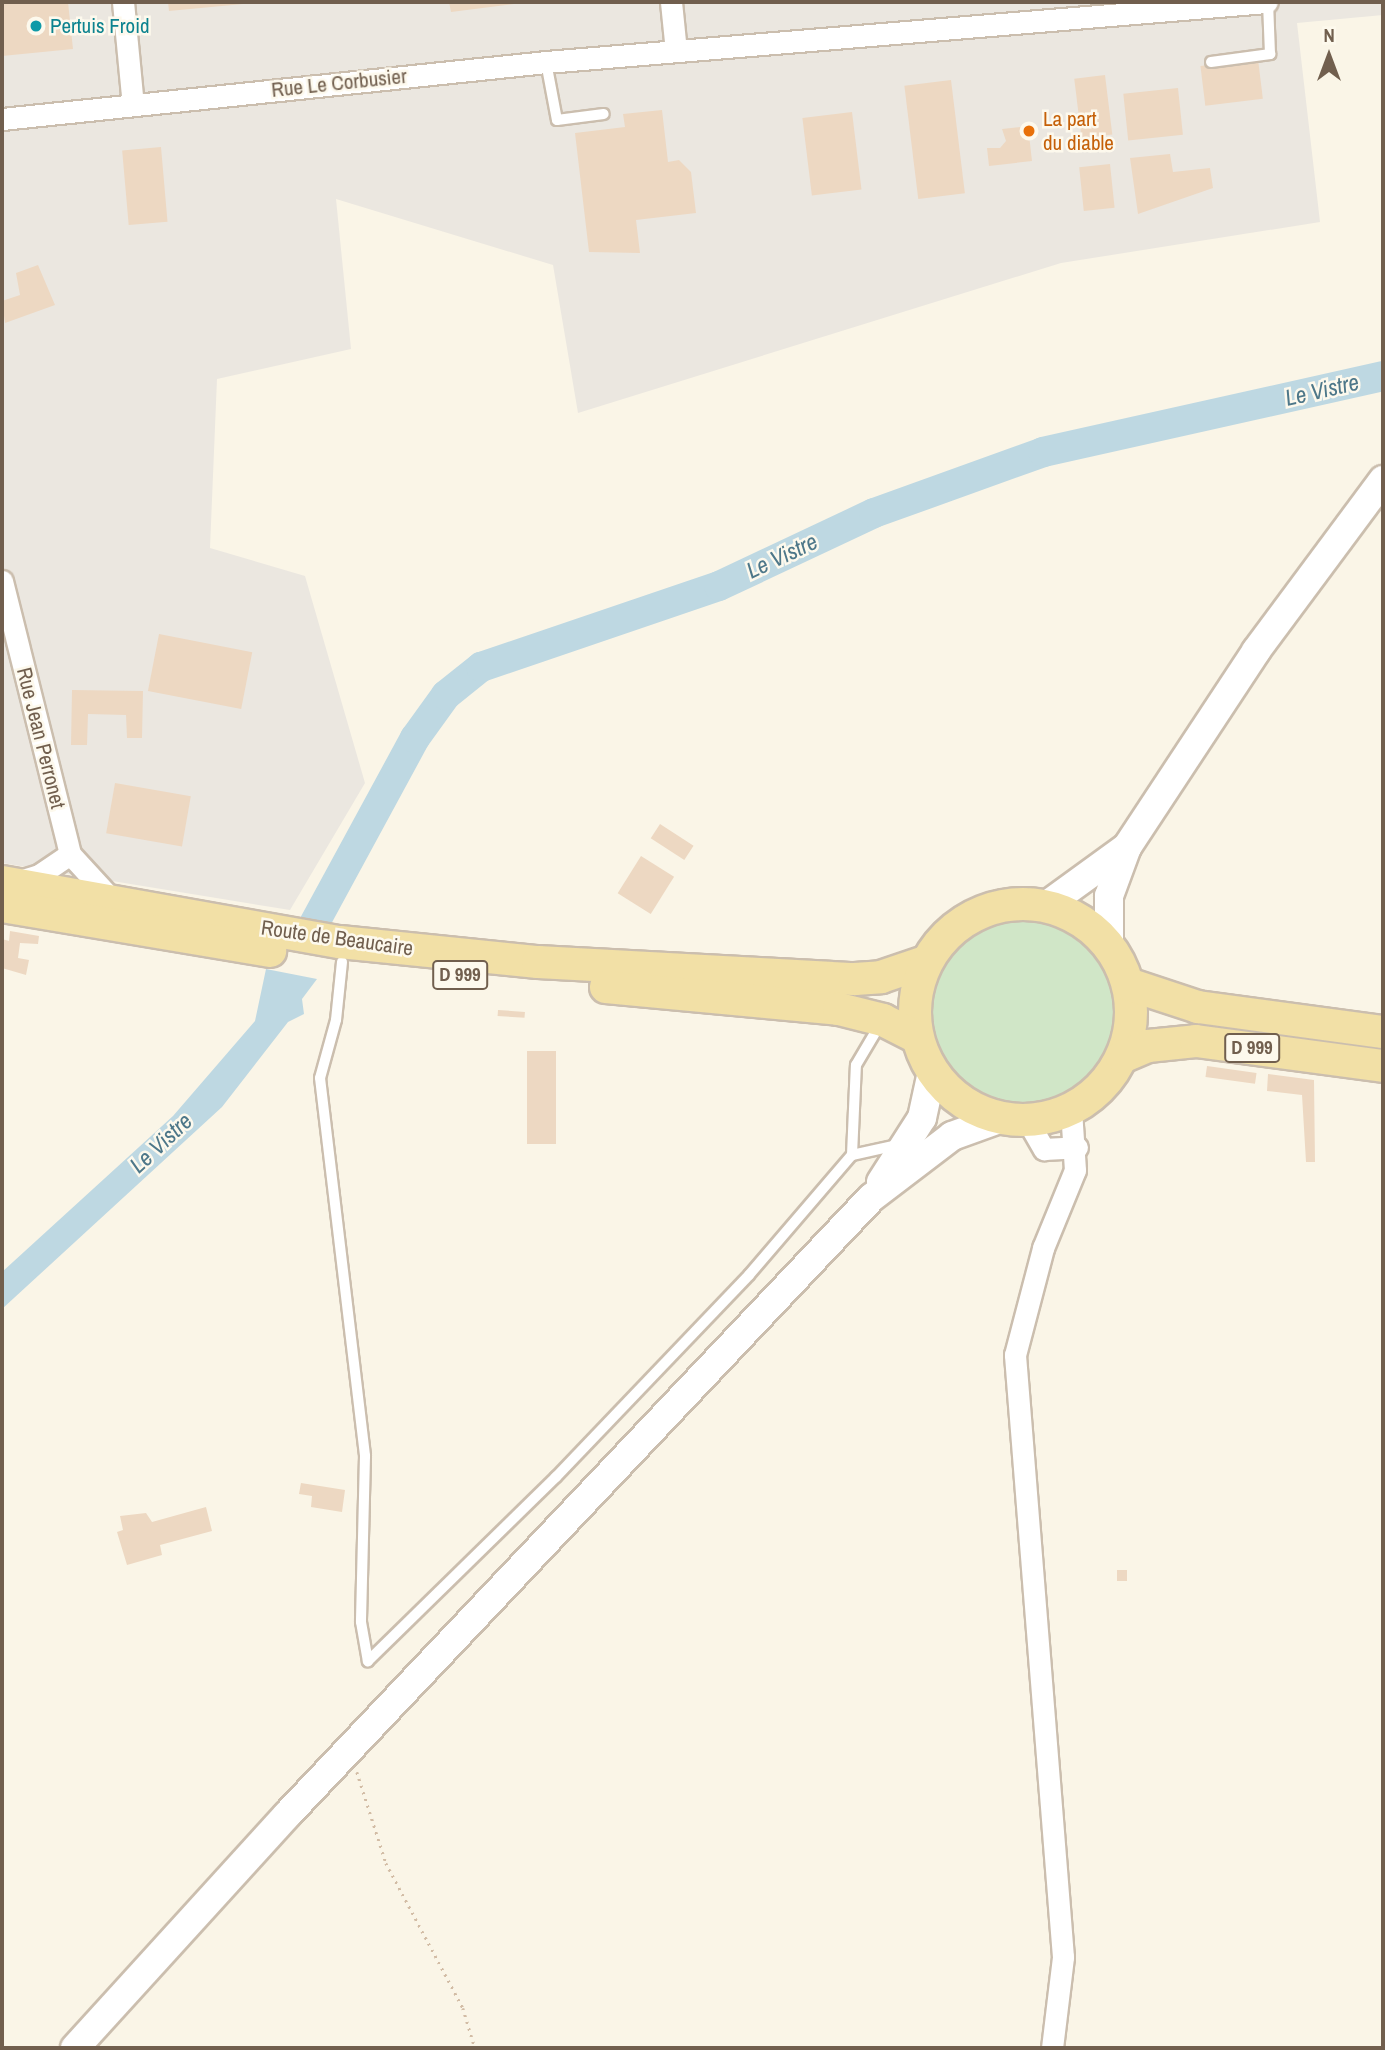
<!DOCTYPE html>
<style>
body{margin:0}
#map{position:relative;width:1385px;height:2050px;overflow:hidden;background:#faf5e7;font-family:"Archivo Narrow",sans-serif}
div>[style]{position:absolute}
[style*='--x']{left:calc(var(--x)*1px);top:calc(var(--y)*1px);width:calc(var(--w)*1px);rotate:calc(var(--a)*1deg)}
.industrial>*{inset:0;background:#ebe7e0}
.green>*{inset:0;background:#d0e6c7}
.round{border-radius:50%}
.water>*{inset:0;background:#bed8e2}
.river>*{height:30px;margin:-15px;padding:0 15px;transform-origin:15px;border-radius:15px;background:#bed8e2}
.building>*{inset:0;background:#edd8c2;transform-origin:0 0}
.path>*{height:2.5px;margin-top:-1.25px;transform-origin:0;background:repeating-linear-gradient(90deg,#d2bca5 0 2px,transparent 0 7px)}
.roads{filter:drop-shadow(2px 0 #cbbeae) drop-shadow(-2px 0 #cbbeae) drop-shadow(0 2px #cbbeae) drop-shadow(0 -2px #cbbeae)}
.lane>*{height:10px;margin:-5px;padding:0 5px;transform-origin:5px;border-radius:5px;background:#fff}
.street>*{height:21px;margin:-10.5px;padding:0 10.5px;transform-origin:10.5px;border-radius:10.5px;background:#fff}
.secondary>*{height:28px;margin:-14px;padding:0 14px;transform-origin:14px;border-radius:14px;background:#fff}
.primary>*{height:32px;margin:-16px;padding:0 16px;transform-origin:16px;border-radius:16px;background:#f2e0a6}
.primary>.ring{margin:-16px;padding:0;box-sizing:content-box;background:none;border:32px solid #f2e0a6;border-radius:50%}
.dots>*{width:19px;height:19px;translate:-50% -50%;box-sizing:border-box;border:4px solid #fdf9ed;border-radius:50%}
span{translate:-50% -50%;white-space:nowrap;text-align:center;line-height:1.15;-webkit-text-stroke:5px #fdf9ed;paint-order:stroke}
.shield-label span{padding:2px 5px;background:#fdf9ed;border:2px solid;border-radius:5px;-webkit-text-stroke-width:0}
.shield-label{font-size:19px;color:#715f4e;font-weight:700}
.culture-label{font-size:21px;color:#0d838f}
.left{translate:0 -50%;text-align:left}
.street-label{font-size:21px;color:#715f4e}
.food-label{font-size:21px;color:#c56008}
.water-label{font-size:23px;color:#4d7789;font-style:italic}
.frame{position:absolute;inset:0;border:4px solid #715f4e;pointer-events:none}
.north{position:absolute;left:1294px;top:21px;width:70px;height:70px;-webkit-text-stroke:5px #fdf9ed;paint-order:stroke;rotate:0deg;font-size:19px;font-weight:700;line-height:28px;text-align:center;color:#715f4e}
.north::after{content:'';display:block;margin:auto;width:24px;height:32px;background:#715f4e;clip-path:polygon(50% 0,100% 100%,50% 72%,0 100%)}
</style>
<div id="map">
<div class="industrial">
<i style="clip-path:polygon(2px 2px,1383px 2px,1383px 15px,1297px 23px,1320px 222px,1061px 263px,578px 413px,553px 265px,336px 199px,351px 349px,217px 379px,210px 548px,305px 576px,365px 783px,290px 910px,2px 863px)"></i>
</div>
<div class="green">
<i class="round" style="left:927px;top:914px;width:190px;height:190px"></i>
</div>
<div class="water">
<i style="clip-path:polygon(266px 969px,317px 979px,302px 999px,304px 1014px,288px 1022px,222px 1107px,2px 1309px,2px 1272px,173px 1116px,255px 1021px)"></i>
</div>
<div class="river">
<i style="--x:314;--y:924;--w:212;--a:-61.5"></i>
<i style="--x:415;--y:738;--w:53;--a:-54.2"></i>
<i style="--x:446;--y:695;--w:45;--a:-38.7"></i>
<i style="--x:481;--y:667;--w:251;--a:-18.8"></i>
<i style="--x:719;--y:586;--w:171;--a:-25.2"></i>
<i style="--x:874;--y:513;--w:180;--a:-19.8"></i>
<i style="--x:1043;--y:452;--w:348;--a:-12.6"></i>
</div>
<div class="building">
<i style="clip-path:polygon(2px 2px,68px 2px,73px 49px,2px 56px)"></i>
<i style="clip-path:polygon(168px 2px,243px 2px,243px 4px,169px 11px)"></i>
<i style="clip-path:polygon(449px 2px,522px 2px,522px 3px,451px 12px)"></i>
<i style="left:1258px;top:59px;width:40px;height:58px;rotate:83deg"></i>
<i style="left:1105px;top:75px;width:60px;height:31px;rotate:83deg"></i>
<i style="left:951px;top:80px;width:114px;height:47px;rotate:83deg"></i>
<i style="left:1178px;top:88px;width:47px;height:55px;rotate:84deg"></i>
<i style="clip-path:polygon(662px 110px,668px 162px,679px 160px,691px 172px,696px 213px,636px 220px,640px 253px,589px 252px,575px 133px,625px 127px,623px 114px)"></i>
<i style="left:852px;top:112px;width:78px;height:50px;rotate:83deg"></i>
<i style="clip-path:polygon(1028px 126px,1032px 161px,989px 166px,987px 148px,1000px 148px,1006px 141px,1002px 129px)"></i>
<i style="left:161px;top:147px;width:75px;height:39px;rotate:85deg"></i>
<i style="clip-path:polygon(1170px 154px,1173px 172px,1210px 168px,1213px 188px,1138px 214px,1130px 158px)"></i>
<i style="left:1110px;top:164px;width:44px;height:31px;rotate:84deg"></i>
<i style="clip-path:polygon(38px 265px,55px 305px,5px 323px,2px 301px,20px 295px,16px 273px)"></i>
<i style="left:159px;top:634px;width:95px;height:58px;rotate:11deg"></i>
<i style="clip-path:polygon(72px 690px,143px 691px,142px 738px,127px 738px,126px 715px,88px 714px,87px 745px,71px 745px)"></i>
<i style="left:115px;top:783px;width:77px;height:51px;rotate:10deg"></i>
<i style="left:660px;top:824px;width:40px;height:17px;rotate:33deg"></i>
<i style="left:641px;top:856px;width:39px;height:44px;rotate:32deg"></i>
<i style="clip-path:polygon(10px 931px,39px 936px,38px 944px,20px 943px,18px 958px,29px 960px,26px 975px,2px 968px,2px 939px,9px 941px)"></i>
<i style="left:498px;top:1010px;width:27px;height:6px;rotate:4deg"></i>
<i style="left:527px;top:1051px;width:29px;height:93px"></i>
<i style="left:1207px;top:1066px;width:50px;height:11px;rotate:8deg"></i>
<i style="clip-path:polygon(1268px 1074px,1314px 1080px,1315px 1162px,1306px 1162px,1302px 1095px,1267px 1091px)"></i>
<i style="clip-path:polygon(301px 1483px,345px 1490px,342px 1512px,311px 1507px,312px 1496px,299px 1494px)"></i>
<i style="clip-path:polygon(206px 1507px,212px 1531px,160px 1545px,162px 1555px,127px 1565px,117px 1532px,123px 1530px,120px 1516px,146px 1513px,152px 1522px)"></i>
<i style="left:1117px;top:1570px;width:10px;height:11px"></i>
</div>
<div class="path">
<i style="--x:357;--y:1772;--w:96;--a:72.3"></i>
<i style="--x:386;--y:1863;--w:164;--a:62"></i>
<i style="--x:463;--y:2008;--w:42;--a:73.3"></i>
</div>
<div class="roads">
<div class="lane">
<i style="--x:546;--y:62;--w:59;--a:79.3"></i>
<i style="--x:557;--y:120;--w:47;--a:-7.3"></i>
<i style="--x:1211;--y:62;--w:60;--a:-7.7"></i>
<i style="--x:1270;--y:54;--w:52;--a:-92.2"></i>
<i style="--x:342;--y:962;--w:58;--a:95.9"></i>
<i style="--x:336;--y:1020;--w:60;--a:105.4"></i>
<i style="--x:320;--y:1078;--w:381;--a:83.2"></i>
<i style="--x:365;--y:1456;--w:166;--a:91.4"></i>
<i style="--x:361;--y:1622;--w:40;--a:80"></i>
<i style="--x:368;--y:1661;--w:263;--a:-44.4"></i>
<i style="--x:556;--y:1477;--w:279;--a:-46.3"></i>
<i style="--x:749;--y:1275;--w:158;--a:-49.4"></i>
<i style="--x:852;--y:1155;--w:47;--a:-12.3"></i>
<i style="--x:852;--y:1155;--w:90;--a:-87.5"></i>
<i style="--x:856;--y:1065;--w:51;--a:-59.4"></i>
</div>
<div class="street">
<i style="--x:123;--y:2;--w:103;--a:84.5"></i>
<i style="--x:671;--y:2;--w:49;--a:84.2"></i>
<i style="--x:2;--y:119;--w:547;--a:-5.98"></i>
<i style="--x:546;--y:62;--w:723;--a:-4.76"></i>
<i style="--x:2;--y:581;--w:281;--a:76"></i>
<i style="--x:70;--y:854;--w:64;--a:47.5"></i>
<i style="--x:16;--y:882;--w:24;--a:-17"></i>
<i style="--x:39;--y:875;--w:37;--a:-34"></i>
<i style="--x:1027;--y:1120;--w:34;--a:60"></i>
<i style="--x:1044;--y:1149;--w:33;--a:-3"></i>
<i style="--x:1052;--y:2048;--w:92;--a:-83.1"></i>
<i style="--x:1063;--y:1957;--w:604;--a:-94.56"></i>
<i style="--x:1015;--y:1355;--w:111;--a:-75.3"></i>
<i style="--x:1043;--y:1248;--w:84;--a:-67.7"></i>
<i style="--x:1075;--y:1170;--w:61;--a:-93.8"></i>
</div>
<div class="secondary">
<i style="--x:1047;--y:905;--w:99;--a:-35.9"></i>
<i style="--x:1109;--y:944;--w:48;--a:-90"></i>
<i style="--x:1109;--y:896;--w:52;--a:-69.8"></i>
<i style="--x:1127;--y:847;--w:235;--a:-56.6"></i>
<i style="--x:1256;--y:651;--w:213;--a:-53.4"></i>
<i style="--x:881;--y:1182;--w:76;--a:-57.4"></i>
<i style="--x:922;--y:1118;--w:47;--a:-77.7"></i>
<i style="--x:75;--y:2048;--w:315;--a:-47.7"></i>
<i style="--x:287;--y:1815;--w:850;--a:-46.57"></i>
<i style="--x:871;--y:1198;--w:102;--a:-37.4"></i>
<i style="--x:952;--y:1136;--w:53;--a:-19.8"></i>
</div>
<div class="primary">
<i style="--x:2;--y:882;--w:343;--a:10.1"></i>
<i style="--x:340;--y:942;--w:199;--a:5.8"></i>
<i style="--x:538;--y:962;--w:317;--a:3.1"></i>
<i style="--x:855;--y:979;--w:26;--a:-4"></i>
<i style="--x:881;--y:977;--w:46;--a:-18.8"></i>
<i class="ring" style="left:915px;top:904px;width:184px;height:184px"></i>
<i style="--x:2;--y:906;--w:272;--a:9.5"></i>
<i style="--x:1128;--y:984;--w:74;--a:18.2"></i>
<i style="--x:1198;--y:1007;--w:187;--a:7.7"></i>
<i style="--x:606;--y:987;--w:234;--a:5.4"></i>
<i style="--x:839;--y:1009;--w:45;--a:14"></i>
<i style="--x:883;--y:1020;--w:38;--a:27"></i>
<i style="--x:1122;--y:1057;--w:28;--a:-23"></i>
<i style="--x:1148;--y:1046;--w:48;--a:-5.9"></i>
<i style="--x:1196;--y:1041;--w:189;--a:7.6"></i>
</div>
</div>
<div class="dots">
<i style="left:36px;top:26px;background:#0f9aa8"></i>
<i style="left:1029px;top:131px;background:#e8710a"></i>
</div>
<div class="shield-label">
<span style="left:460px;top:975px">D 999</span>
<span style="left:1252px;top:1048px">D 999</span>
</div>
<div class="culture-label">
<span class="left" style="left:50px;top:26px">Pertuis Froid</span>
</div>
<div class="street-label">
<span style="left:339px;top:83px;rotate:-6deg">Rue Le Corbusier</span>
<span style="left:41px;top:738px;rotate:76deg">Rue Jean Perronet</span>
<span style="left:337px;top:938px;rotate:8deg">Route de Beaucaire</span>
</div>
<div class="food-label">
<span class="left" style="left:1043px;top:131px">La part<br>du diable</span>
</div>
<div class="water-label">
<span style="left:1322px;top:390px;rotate:-13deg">Le Vistre</span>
<span style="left:782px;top:556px;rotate:-25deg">Le Vistre</span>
<span style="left:161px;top:1143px;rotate:-43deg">Le Vistre</span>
</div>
<div class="frame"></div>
<div class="north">N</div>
</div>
